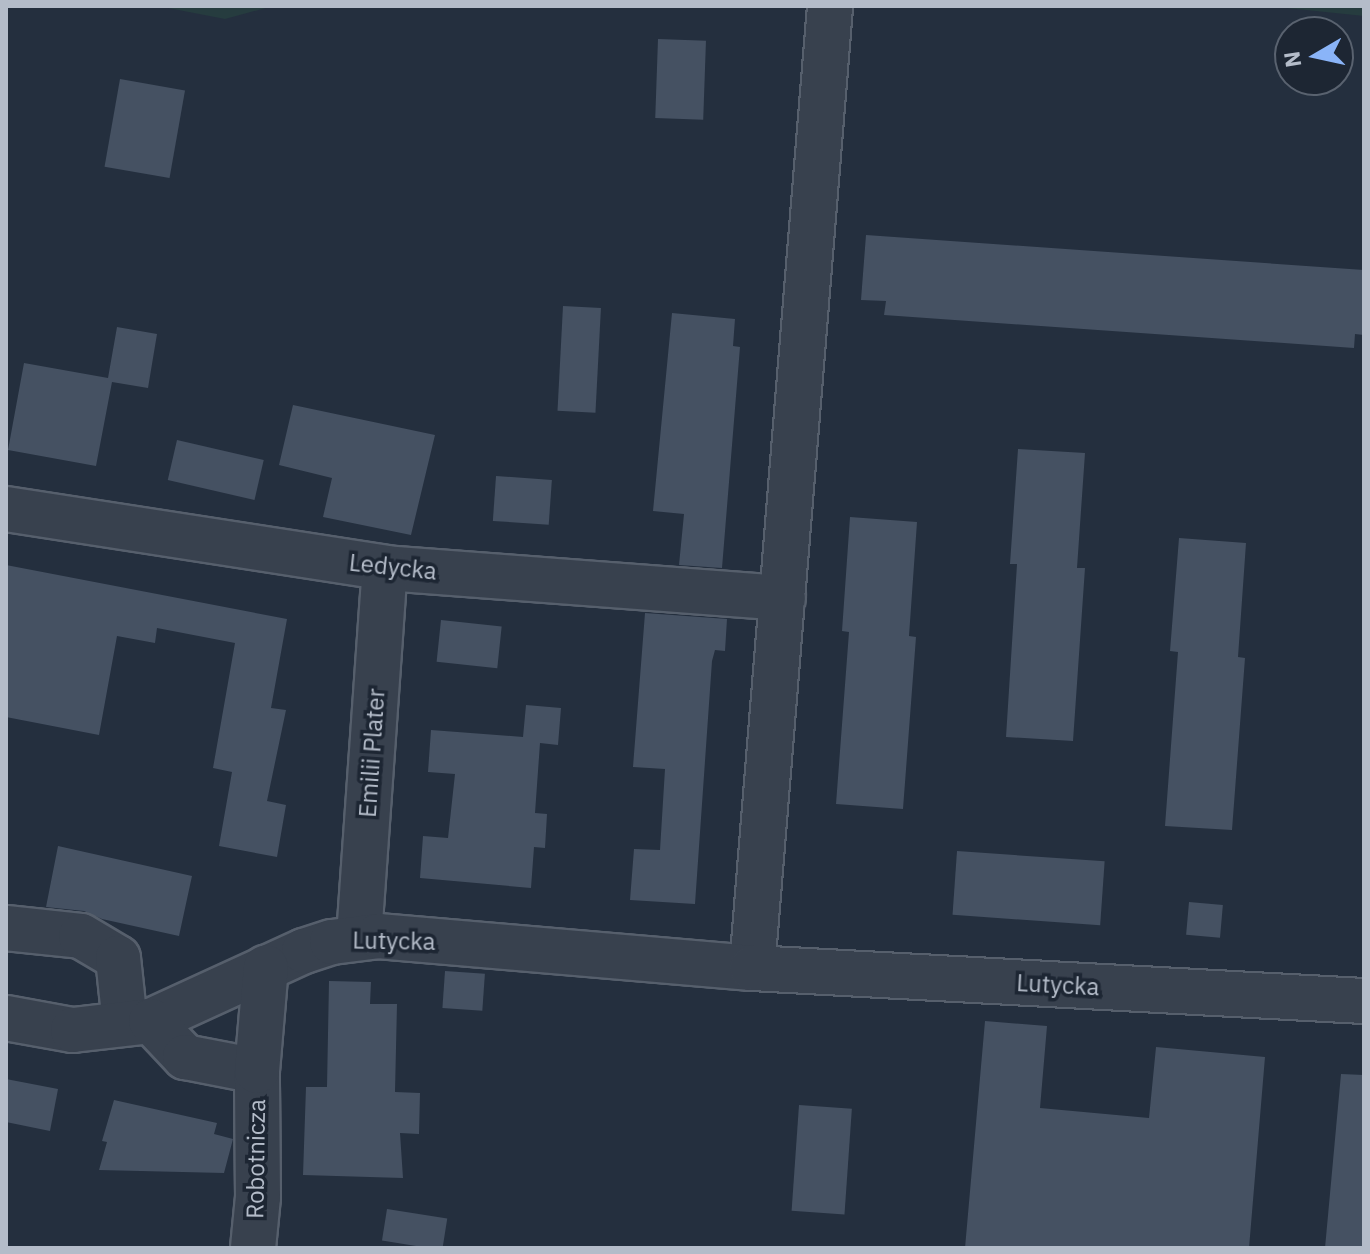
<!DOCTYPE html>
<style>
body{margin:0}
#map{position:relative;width:1370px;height:1254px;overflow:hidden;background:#242f3e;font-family:"IBM Plex Sans",sans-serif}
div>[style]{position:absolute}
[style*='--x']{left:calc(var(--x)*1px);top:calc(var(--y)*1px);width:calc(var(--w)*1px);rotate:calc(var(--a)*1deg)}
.green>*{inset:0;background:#263c3f}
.building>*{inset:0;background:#455162;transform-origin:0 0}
.roads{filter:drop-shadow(2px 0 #565f6c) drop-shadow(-2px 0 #565f6c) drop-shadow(0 2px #565f6c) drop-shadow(0 -2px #565f6c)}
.minor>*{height:44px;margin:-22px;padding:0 22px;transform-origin:22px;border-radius:22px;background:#38414e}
span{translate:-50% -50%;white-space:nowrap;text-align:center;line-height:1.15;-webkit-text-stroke:7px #1d2633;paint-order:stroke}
.street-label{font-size:24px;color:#b4bcc9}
.frame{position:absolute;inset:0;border:8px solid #b4bcc9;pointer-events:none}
.north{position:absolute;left:1274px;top:16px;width:80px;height:80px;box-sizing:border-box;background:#1d2633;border:2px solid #59626f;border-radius:50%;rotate:261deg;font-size:22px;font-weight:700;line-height:32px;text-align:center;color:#b4bcc9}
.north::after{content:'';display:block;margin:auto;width:28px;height:36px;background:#8ab4f8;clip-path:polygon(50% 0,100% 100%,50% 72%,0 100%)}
</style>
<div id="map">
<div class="green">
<i style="clip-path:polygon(158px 6px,273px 6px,225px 19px)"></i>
<i style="clip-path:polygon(1268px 6px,1364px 6px,1364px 16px)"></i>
</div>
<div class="building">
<i style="left:658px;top:39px;width:48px;height:79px;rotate:2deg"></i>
<i style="left:120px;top:79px;width:66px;height:89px;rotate:10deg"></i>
<i style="clip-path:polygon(866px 235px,1364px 270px,1364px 335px,1355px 334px,1354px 348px,884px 315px,886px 301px,861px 300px)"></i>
<i style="left:563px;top:306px;width:38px;height:105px;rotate:3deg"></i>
<i style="clip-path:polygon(672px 313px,735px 319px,733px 346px,740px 347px,722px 568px,679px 565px,684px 514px,653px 511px)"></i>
<i style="clip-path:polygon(117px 327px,157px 334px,148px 388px,112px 382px,96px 466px,8px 450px,24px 363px,108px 378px)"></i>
<i style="clip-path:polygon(293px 405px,435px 435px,411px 535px,323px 517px,332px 478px,279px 465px)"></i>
<i style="left:177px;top:440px;width:89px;height:41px;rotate:13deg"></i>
<i style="clip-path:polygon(1018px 449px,1085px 453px,1077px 568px,1085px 568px,1073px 741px,1006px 737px,1017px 564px,1010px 564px)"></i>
<i style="left:496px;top:476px;width:56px;height:45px;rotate:4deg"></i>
<i style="clip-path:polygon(850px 517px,917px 522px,909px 636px,916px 637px,903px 809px,836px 804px,849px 632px,842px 631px)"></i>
<i style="clip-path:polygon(1179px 538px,1246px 543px,1238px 657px,1245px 658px,1232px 830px,1165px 826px,1178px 652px,1170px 651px)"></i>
<i style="clip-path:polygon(6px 565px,287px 619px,271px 708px,286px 710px,267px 801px,286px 805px,277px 857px,219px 846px,232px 772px,213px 768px,235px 643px,157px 628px,155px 643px,117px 636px,99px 735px,6px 717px)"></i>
<i style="clip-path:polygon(645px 613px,727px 619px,725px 651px,715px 650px,712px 661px,695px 904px,630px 900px,634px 849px,660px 850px,665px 769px,633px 767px)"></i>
<i style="left:441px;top:620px;width:61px;height:42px;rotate:6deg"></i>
<i style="clip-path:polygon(526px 705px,561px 708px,558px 745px,540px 743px,535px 813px,547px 814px,545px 848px,534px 847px,531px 888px,420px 878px,423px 836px,448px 838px,455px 774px,428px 772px,431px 730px,523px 737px)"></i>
<i style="clip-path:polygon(58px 846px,192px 876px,179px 936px,102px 919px,84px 911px,46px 907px)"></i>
<i style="left:957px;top:851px;width:148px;height:64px;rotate:4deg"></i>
<i style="left:1189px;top:902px;width:34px;height:33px;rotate:5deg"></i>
<i style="left:445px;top:971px;width:40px;height:37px;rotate:4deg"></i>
<i style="clip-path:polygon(329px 981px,371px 982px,370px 1004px,397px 1004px,395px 1092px,420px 1093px,419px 1134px,400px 1133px,403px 1178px,303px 1175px,306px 1087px,327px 1087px)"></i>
<i style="clip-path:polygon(985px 1021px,1047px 1026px,1040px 1108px,1149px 1118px,1156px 1047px,1265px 1057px,1249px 1248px,965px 1248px)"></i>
<i style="clip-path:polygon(1341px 1074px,1364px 1075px,1364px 1248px,1325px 1248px)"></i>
<i style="clip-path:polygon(6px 1079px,58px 1089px,50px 1131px,6px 1122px)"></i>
<i style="clip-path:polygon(114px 1100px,217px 1123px,214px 1134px,233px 1139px,224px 1173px,99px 1170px,107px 1142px,102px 1141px)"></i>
<i style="left:799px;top:1105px;width:53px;height:106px;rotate:4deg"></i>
<i style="left:387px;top:1209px;width:61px;height:32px;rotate:9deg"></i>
</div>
<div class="roads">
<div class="minor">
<i style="--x:6;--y:509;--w:384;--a:8.8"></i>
<i style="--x:385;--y:568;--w:399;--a:4.3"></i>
<i style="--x:6;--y:928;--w:75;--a:6.1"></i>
<i style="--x:81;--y:936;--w:43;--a:30.7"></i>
<i style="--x:118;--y:958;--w:65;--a:83.9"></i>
<i style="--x:359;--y:937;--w:370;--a:-86"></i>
<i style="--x:752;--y:968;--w:965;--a:-85.36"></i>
<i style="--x:6;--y:1018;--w:68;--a:10.2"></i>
<i style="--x:73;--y:1030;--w:79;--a:-6.6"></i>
<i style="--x:151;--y:1021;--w:168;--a:-24.6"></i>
<i style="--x:304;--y:951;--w:29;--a:-18"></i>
<i style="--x:332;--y:942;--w:46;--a:-7.4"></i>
<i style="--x:378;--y:936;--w:375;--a:4.9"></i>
<i style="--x:752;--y:968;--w:613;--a:3.09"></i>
<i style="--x:151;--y:1021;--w:50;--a:46.6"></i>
<i style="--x:185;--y:1057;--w:73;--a:11"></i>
<i style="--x:253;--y:1248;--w:51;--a:-84.4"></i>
<i style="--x:258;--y:1197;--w:126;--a:-90.5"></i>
<i style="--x:257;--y:1071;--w:104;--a:-85.1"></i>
</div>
</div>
<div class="street-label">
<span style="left:393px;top:567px;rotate:6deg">Ledycka</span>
<span style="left:372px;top:753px;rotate:-86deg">Emilii Plater</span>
<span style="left:394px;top:941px;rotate:1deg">Lutycka</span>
<span style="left:1058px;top:985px;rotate:3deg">Lutycka</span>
<span style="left:256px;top:1159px;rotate:-89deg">Robotnicza</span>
</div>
<div class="frame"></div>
<div class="north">N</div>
</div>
